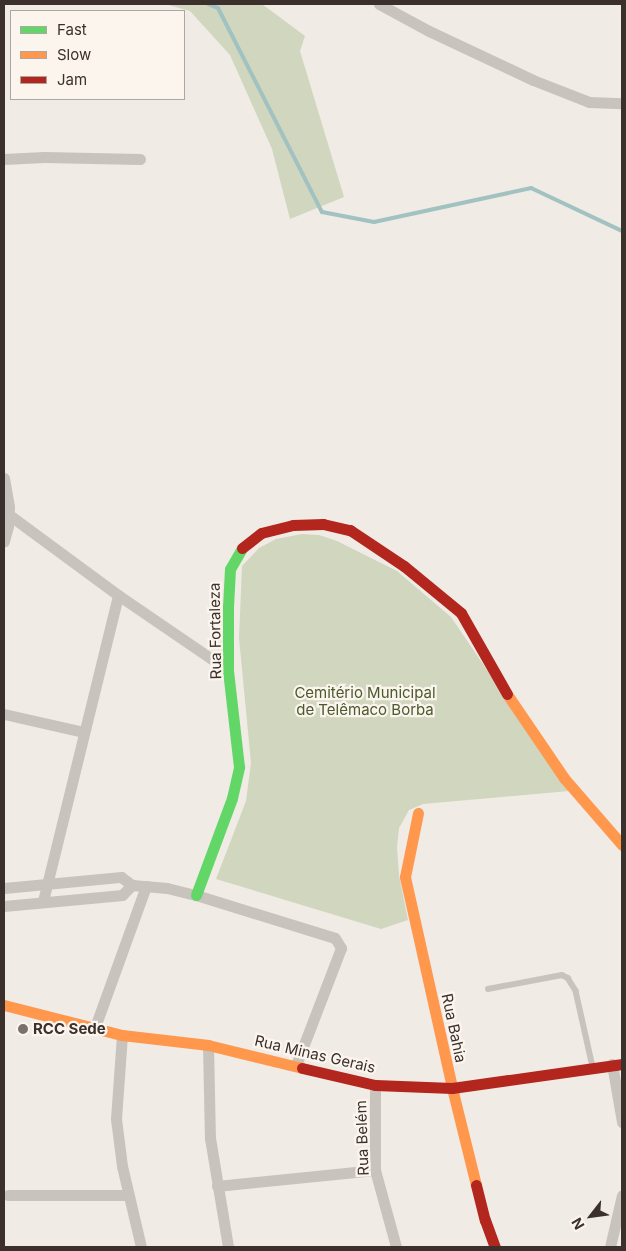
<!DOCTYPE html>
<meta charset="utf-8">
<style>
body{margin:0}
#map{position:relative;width:626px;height:1251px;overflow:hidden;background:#f0ebe5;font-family:Inter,sans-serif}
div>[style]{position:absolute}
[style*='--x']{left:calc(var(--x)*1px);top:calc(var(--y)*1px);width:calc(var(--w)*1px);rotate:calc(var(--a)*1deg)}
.green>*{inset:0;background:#d1d6bf}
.stream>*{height:4px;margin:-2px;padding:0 2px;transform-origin:2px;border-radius:2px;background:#a1c2c1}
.lane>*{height:5.5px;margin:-2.75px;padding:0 2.75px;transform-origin:2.75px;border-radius:2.75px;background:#c9c3be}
.street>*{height:11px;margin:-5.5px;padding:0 5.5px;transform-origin:5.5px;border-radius:5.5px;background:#c9c3be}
.fast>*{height:11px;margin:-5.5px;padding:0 5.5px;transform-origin:5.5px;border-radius:5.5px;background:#63d668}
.slow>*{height:11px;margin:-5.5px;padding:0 5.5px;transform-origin:5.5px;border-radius:5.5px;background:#ff974d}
.jam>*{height:11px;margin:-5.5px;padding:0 5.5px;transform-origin:5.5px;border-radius:5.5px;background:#b3261e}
.dots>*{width:14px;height:14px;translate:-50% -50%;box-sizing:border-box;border:2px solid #fbf5ee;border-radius:50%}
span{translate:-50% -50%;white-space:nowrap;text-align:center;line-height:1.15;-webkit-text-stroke:4.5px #fbf5ee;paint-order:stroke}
.street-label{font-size:15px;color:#3b302b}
.park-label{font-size:15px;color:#4a5a2e}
.poi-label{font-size:15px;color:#3b302b;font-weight:700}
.left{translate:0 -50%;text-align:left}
.frame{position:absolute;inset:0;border:5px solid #3b302b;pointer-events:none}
.legend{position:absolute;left:10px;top:10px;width:175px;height:90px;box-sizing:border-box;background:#fbf5ee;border:1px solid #aea6a0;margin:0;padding:6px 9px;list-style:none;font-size:15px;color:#3b302b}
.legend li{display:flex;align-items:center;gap:10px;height:25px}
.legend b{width:25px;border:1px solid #aea6a0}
.north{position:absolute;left:566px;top:1191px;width:50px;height:50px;-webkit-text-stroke:4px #fbf5ee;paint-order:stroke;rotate:240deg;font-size:14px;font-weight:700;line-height:20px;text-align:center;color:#3b302b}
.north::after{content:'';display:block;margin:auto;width:18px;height:22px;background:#3b302b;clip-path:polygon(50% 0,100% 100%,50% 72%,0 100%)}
</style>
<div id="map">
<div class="green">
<i style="clip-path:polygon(165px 4px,262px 4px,305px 36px,300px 51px,344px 197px,290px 219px,272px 149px,230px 55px,190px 11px)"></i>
<i style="clip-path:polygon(302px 534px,319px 535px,337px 541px,397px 571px,451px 617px,569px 791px,423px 804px,409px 810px,399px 828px,397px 848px,399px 875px,408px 920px,381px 929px,216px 879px,246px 801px,251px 763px,239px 638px,242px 566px,259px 548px,276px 539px)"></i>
</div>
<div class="stream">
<i style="--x:208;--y:4;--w:11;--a:22"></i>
<i style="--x:218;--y:8;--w:229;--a:63"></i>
<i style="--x:322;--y:212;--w:53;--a:10.9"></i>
<i style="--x:374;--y:222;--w:161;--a:-12.2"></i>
<i style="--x:531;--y:188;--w:101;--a:25.3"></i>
</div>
<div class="lane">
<i style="--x:488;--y:989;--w:75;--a:-10.7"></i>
<i style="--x:562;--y:975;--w:7;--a:27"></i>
<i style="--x:568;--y:978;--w:15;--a:58"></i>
<i style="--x:576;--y:991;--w:78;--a:77.4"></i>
</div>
<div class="street">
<i style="--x:379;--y:4;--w:57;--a:28.4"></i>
<i style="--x:429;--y:31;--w:115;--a:25.2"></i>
<i style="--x:533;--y:80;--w:60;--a:21.4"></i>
<i style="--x:589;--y:102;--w:33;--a:2"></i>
<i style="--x:4;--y:159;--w:40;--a:-2.9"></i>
<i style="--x:44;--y:157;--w:96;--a:1.2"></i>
<i style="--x:4;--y:478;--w:29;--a:80"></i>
<i style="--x:9;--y:507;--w:19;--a:93"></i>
<i style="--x:8;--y:526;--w:16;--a:105"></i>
<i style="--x:8;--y:514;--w:137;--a:36.4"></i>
<i style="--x:118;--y:595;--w:133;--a:34.3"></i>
<i style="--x:4;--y:714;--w:81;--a:12.8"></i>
<i style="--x:4;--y:888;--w:118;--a:-5.4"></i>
<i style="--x:121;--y:877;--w:14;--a:36"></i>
<i style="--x:132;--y:885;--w:35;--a:5"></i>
<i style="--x:167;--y:888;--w:30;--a:14"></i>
<i style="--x:196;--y:895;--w:145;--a:17.2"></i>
<i style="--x:335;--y:938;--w:12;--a:59"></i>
<i style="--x:341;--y:948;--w:125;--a:111"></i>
<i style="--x:43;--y:901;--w:315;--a:-76.2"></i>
<i style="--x:4;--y:906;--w:119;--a:-5.3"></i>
<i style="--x:122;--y:895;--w:14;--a:-45"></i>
<i style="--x:95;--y:1027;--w:150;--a:-70.1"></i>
<i style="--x:122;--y:1035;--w:84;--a:94.1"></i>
<i style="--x:116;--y:1119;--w:47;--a:82.7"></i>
<i style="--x:122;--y:1166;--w:83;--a:76.8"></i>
<i style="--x:208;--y:1045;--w:93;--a:88.8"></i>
<i style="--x:210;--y:1138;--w:110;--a:80.6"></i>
<i style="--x:612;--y:1064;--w:59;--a:80.2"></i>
<i style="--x:375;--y:1085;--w:85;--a:90"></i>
<i style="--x:375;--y:1170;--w:80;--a:74.7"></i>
<i style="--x:217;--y:1186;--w:159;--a:-5.8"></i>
<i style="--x:8;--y:1195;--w:120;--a:0"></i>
<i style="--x:610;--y:1247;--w:53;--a:-77"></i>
</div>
<div class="fast">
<i style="--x:196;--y:895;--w:103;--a:-69.6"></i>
<i style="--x:232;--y:798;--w:32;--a:-77"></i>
<i style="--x:239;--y:767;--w:98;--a:-96.5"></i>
<i style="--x:228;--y:670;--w:63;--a:-90"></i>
<i style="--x:228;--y:607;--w:38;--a:-87"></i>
<i style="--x:230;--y:569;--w:24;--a:-60"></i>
</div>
<div class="slow">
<i style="--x:507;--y:694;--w:102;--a:55.8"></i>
<i style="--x:564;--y:778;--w:89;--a:49.1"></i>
<i style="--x:418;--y:813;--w:65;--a:101.5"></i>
<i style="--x:405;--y:877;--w:216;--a:77.4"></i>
<i style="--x:452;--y:1088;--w:100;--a:76.1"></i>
<i style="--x:4;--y:1005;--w:122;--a:14.3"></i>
<i style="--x:122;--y:1035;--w:87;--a:6.6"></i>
<i style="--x:208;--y:1045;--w:97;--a:13.7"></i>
</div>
<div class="jam">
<i style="--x:242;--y:548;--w:24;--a:-38"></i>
<i style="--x:261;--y:533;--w:33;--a:-14"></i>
<i style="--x:293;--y:525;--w:30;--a:-2"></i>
<i style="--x:323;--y:524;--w:28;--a:13"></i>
<i style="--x:350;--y:530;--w:65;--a:33.7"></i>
<i style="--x:404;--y:566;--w:74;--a:39.5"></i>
<i style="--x:461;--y:613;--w:93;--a:60.4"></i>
<i style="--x:302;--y:1068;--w:75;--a:13.1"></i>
<i style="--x:375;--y:1085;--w:77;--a:2.2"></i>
<i style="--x:452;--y:1088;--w:172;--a:-8"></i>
<i style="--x:476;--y:1185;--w:36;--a:76"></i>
<i style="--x:485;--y:1220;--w:29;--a:70"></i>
</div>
<div class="dots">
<i style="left:23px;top:1029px;background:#7a716c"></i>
</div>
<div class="street-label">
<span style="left:215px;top:631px;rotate:-91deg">Rua Fortaleza</span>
<span style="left:454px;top:1028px;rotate:78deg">Rua Bahia</span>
<span style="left:315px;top:1054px;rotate:13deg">Rua Minas Gerais</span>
<span style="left:362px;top:1138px;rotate:-92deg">Rua Belém</span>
</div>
<div class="park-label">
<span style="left:365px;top:701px">Cemitério Municipal<br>de Telêmaco Borba</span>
</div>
<div class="poi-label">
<span class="left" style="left:33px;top:1029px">RCC Sede</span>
</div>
<div class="frame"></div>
<ul class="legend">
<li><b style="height:6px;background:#63d668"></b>Fast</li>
<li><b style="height:6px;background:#ff974d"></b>Slow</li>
<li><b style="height:6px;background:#b3261e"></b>Jam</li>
</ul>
<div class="north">N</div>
</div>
